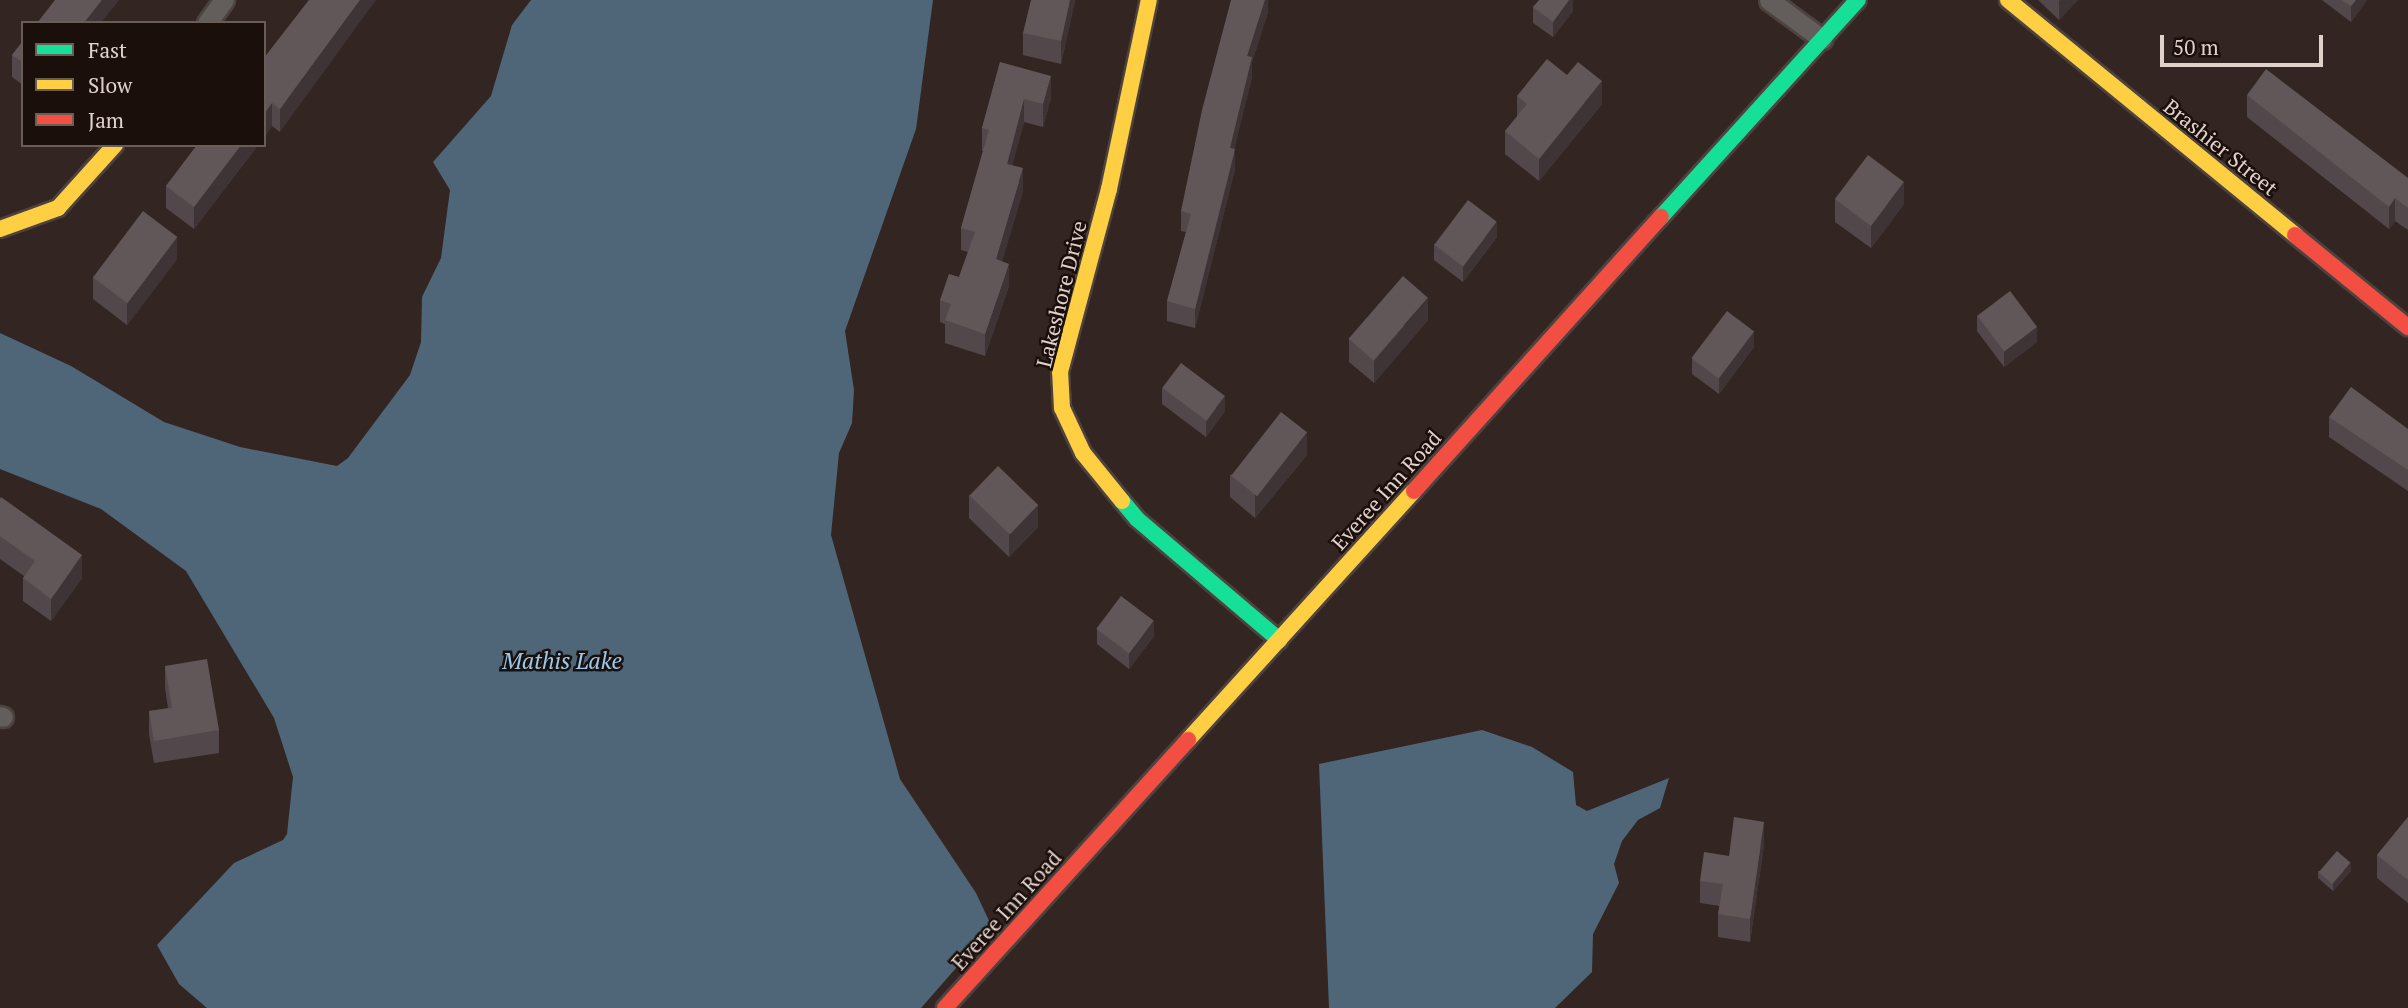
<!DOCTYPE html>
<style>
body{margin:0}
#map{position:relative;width:2408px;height:1008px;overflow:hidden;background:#332622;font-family:"PT Serif",serif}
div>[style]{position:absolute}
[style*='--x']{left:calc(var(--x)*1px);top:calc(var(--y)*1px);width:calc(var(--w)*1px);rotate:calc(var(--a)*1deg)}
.water>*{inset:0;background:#4e6678}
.roads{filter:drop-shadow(2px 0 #4d423f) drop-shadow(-2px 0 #4d423f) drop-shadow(0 2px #4d423f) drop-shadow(0 -2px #4d423f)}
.street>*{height:19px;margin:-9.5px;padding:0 9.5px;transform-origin:9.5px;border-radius:9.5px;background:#635d5b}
.fast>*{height:16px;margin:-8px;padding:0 8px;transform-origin:8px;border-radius:8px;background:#16e098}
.slow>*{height:16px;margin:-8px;padding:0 8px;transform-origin:8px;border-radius:8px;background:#ffcf43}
.jam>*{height:16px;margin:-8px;padding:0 8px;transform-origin:8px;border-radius:8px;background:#f24e42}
.wall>*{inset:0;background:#52484b}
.shaded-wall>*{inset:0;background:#3f3435}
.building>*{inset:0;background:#615758;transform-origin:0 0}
span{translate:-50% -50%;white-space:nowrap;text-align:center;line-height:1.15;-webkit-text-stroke:5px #1a0f0b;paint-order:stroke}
.street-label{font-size:21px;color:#e1d1cb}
.water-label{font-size:23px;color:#96c9ee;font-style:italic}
.legend{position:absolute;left:21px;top:21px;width:245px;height:126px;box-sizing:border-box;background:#1a0f0b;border:2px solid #6a5d58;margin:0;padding:9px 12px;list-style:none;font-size:21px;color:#e1d1cb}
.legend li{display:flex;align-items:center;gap:14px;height:35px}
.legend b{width:35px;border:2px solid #6a5d58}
.scale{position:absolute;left:2160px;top:35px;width:163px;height:32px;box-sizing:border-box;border:4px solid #e1d1cb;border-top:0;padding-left:9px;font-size:21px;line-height:24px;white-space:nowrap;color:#e1d1cb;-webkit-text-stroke:5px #1a0f0b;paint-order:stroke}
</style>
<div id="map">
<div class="water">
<i style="clip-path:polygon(531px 0,933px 0,916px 129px,845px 331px,854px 390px,852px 423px,839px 453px,831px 535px,900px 779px,976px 893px,992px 927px,921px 1008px,207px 1008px,179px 984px,157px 945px,234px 863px,283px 840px,287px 834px,293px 777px,274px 718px,186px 571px,101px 509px,0 469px,0 333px,71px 366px,164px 422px,240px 447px,337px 466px,348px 458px,410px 375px,421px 342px,422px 297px,441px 258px,450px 190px,433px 162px,491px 96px,512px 25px)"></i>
<i style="clip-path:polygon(1482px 730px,1532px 747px,1573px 772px,1576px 805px,1587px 811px,1669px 778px,1660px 808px,1638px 820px,1622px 841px,1614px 864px,1619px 883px,1593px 934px,1592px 972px,1555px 1008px,1329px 1008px,1319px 764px)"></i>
</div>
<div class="roads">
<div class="street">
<i style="--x:1769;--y:0;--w:66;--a:36.3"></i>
<i style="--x:207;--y:23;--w:29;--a:-54"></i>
<i style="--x:0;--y:716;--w:3;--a:18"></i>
</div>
<div class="fast">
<i style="--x:1661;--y:217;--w:293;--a:-47.8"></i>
<i style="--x:1122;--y:501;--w:23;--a:50"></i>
<i style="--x:1137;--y:519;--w:187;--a:40.4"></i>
</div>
<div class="slow">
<i style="--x:2008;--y:0;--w:371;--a:39.3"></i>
<i style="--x:0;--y:229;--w:62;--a:-19.9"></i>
<i style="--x:58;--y:208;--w:85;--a:-47.9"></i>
<i style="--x:1122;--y:501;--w:62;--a:-129.1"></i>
<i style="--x:1083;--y:453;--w:50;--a:-115"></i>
<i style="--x:1062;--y:408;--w:36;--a:-93"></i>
<i style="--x:1060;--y:372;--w:189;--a:-75"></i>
<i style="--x:1109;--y:189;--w:193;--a:-78.1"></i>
<i style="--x:1188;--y:740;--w:336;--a:-47.8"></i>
</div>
<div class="jam">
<i style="--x:2295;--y:235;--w:146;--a:39.2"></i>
<i style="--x:1414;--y:491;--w:369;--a:-48"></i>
<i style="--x:945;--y:1008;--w:362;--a:-47.8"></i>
</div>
</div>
<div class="wall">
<i style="clip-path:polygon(309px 0,280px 132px,272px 126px,264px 137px,264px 58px)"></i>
<i style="clip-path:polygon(1075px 0,1061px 64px,1023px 55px,1023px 33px)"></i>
<i style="clip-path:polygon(1268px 0,1268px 12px,1252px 62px,1252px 77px,1234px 149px,1235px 169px,1195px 328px,1167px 321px,1167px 301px,1186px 232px,1181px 231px,1181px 211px)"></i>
<i style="clip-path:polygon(1573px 0,1573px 11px,1553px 37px,1533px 23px,1533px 7px)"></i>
<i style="clip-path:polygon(2038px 0,2078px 0,2059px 20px)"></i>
<i style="clip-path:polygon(2322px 0,2367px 0,2351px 22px)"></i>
<i style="clip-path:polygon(23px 41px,23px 85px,12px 77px,12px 55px)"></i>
<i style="clip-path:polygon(1000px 62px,1051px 98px,1043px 127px,1024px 122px,1012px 165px,1023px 191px,1002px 261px,1009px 286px,985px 356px,945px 343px,945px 324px,940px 322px,940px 300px,959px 277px,968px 252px,961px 250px,961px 228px,983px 151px,982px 151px,982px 128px)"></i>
<i style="clip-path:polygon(2247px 95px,2408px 178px,2408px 230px,2395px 221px,2389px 229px,2247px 117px)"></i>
<i style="clip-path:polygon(1517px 96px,1602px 104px,1539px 181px,1505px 154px,1505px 131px,1517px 117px)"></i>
<i style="clip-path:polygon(197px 145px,258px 145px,194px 229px,166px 208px,166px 186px)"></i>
<i style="clip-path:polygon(1835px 199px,1904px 204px,1871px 248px,1835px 222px)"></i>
<i style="clip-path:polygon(1497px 237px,1463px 282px,1434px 260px,1434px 244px)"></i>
<i style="clip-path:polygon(177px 259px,127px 325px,93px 299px,93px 277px)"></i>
<i style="clip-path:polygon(1977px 316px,2037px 342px,2004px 367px,1977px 331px)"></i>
<i style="clip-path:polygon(1428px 320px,1374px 383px,1349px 362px,1349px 339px)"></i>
<i style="clip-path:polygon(1754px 347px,1719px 394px,1692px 374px,1692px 358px)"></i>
<i style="clip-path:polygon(1162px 388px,1225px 411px,1206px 437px,1162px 404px)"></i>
<i style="clip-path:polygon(2329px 417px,2408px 429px,2408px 491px,2329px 437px)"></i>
<i style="clip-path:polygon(1307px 455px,1255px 518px,1230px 497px,1230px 475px)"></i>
<i style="clip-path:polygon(969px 495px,1038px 527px,1009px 557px,969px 518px)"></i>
<i style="clip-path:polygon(0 499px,82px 578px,51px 621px,23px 601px,23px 578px,24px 576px,0 559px)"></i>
<i style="clip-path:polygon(1097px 629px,1154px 636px,1129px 669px,1097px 644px)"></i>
<i style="clip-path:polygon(165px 666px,219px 730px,219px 753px,154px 763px,149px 734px,149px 711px,168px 708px,165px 688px)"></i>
<i style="clip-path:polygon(2408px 817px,2408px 903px,2377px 878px,2377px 855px)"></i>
<i style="clip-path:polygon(1764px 845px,1750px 942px,1718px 937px,1718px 914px,1720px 906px,1700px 903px,1700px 881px,1729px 856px)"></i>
<i style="clip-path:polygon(2318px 871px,2351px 871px,2333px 891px,2318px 878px)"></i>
</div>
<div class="shaded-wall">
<i style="clip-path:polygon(102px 0,119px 0,101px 23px,84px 23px)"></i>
<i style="clip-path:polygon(360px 0,376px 0,280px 132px,280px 109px)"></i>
<i style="clip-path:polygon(1070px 0,1075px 0,1075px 2px,1061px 64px,1061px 41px)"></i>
<i style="clip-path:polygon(1265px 0,1268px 0,1268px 12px,1252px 62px,1252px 77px,1230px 167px,1230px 148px,1247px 56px)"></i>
<i style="clip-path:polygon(1569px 0,1573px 0,1573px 11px,1553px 37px,1553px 22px)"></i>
<i style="clip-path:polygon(2060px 0,2078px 0,2059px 20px,2059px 1px)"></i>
<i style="clip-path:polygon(2356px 0,2367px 0,2351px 22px,2351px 6px)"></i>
<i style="clip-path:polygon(1051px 76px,1051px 98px,1043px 127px,1043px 104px)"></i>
<i style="clip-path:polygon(1602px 81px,1602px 104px,1539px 181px,1539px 159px)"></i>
<i style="clip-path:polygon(1024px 99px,1024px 122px,1007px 186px,1007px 164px)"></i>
<i style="clip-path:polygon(272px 103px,272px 126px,264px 137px,264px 114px)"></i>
<i style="clip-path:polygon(241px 145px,258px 145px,194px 229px,194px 207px)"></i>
<i style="clip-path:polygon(1235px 149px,1235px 169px,1195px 328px,1195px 309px)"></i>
<i style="clip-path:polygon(1023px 168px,1023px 191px,996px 282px,996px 259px)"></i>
<i style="clip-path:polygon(1904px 182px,1904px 204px,1871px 248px,1871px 226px)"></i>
<i style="clip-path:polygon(2395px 198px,2395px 221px,2389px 229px,2389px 207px)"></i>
<i style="clip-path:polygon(1497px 222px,1497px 237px,1463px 282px,1463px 266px)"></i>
<i style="clip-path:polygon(177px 237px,177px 259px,127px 325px,127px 303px)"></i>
<i style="clip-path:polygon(1009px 264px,1009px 286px,985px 356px,985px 334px)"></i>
<i style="clip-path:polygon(1428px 298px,1428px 320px,1374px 383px,1374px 361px)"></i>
<i style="clip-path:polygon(2037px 327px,2037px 342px,2004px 367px,2004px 351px)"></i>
<i style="clip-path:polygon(1754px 331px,1754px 347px,1719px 394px,1719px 378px)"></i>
<i style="clip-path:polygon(1225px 396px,1225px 411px,1206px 437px,1206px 422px)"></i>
<i style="clip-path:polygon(1307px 432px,1307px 455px,1255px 518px,1255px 495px)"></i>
<i style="clip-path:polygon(1038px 505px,1038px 527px,1009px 557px,1009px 534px)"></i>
<i style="clip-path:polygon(82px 555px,82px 578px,51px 621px,51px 599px)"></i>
<i style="clip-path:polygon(1154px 621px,1154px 636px,1129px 669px,1129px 653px)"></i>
<i style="clip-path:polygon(1764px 822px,1764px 845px,1750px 942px,1750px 919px)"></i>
<i style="clip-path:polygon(2351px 863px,2351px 871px,2333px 891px,2333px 883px)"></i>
</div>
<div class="building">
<i style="clip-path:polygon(55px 0,102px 0,84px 23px,37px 23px)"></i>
<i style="clip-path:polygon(309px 0,360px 0,280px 109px,272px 103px,264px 114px,264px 58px)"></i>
<i style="clip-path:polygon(1031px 0,1070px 0,1061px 41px,1023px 33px)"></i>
<i style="clip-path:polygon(1231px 0,1265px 0,1247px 56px,1252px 57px,1230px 148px,1235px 149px,1195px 309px,1167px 301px,1191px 214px,1181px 211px,1202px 110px)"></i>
<i style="clip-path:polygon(1539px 0,1569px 0,1553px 22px,1533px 7px)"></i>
<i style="clip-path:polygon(2342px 0,2356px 0,2351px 6px)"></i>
<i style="clip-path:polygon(23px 41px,23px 62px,12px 55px)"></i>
<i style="clip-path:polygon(1547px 59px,1567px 75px,1578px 62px,1602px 81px,1539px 159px,1505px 131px,1527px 104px,1517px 96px)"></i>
<i style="clip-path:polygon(1000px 62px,1051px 76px,1043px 104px,1024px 99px,1007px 164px,1023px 168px,996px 259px,1009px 264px,985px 334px,945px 320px,951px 304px,940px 300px,949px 274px,959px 277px,975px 232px,961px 228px,989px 130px,982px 128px)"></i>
<i style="clip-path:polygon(2266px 69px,2408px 178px,2408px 208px,2395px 198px,2389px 207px,2247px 95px)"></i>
<i style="clip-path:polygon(197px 145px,241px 145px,194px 207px,166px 186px)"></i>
<i style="left:1868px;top:155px;width:45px;height:55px;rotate:37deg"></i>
<i style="left:1468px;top:200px;width:36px;height:56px;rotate:37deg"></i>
<i style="left:143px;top:211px;width:43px;height:83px;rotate:37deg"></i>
<i style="left:1403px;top:276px;width:33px;height:83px;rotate:41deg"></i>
<i style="left:2010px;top:291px;width:45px;height:41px;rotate:53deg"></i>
<i style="left:1727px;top:311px;width:34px;height:59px;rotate:37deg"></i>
<i style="left:1181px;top:363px;width:55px;height:31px;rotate:37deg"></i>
<i style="clip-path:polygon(2351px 387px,2408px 429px,2408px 470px,2329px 417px)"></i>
<i style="left:1281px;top:412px;width:33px;height:81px;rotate:38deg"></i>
<i style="left:998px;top:466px;width:56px;height:41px;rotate:44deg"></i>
<i style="clip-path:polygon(1px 497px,82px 555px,51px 599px,23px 578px,35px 561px,0 536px,0 499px)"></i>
<i style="left:1121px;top:596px;width:41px;height:41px;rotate:37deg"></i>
<i style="clip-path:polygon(207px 659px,219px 730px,154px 741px,149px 711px,172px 708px,165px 666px)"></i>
<i style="clip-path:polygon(1734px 817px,1764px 822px,1750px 919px,1718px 914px,1723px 884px,1700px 881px,1704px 852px,1729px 856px)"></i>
<i style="clip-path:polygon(2408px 817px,2408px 880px,2377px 855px)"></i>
<i style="left:2337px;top:851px;width:18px;height:28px;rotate:41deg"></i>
</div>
<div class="street-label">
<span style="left:2221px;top:147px;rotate:39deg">Brashier Street</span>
<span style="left:1061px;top:294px;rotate:-76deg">Lakeshore Drive</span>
<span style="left:1386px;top:490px;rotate:-48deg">Everee Inn Road</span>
<span style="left:1006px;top:910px;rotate:-48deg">Everee Inn Road</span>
</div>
<div class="water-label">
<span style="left:562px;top:661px">Mathis Lake</span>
</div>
<ul class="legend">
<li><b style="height:9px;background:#16e098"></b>Fast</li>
<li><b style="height:9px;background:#ffcf43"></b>Slow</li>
<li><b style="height:9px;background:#f24e42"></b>Jam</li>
</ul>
<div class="scale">50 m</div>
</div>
